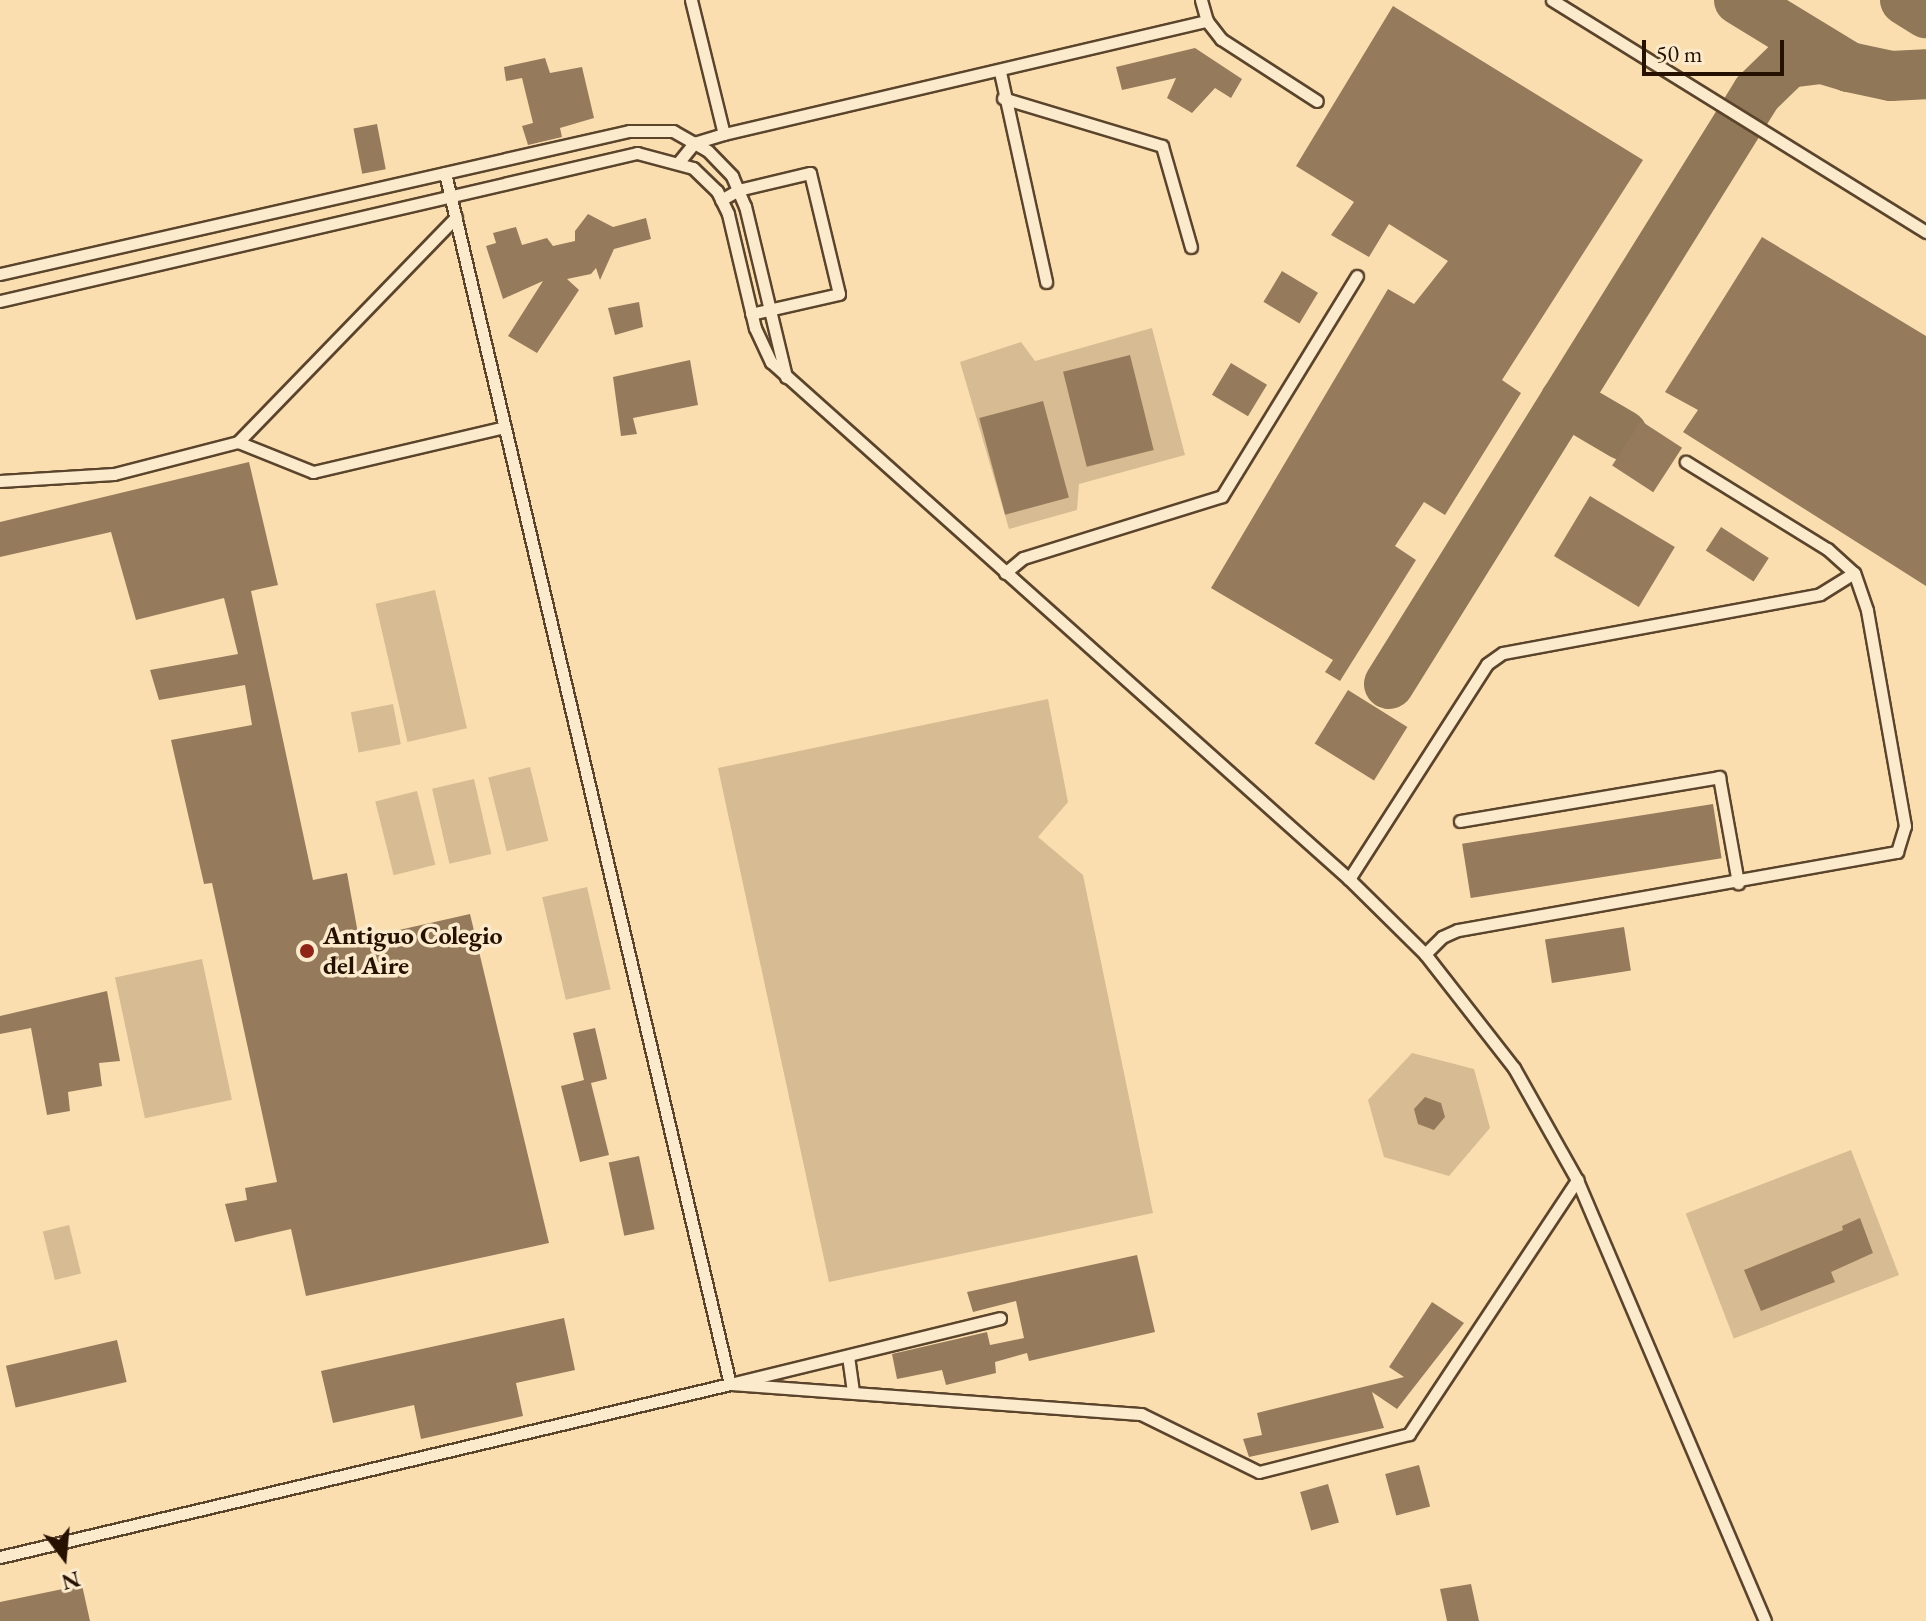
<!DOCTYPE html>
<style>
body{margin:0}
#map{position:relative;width:1926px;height:1621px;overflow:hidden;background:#fbdeb0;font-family:"EB Garamond",serif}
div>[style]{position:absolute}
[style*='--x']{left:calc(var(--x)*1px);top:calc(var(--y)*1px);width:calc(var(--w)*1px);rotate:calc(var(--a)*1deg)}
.green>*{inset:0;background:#d7bb92;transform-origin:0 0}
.taxiway>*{height:50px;margin:-25px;padding:0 25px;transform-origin:25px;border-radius:25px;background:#907758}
.building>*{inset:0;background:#957b5c;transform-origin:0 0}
.roads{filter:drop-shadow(2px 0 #5b442c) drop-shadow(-2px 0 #5b442c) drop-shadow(0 2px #5b442c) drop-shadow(0 -2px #5b442c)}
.service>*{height:11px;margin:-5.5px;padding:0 5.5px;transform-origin:5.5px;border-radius:5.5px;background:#fceacc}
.dots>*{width:22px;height:22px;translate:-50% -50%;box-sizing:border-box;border:4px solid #fceacc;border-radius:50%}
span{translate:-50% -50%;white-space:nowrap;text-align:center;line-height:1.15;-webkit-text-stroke:7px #fceacc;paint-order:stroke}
.poi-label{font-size:26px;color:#261000;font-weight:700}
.left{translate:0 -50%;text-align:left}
.north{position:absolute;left:24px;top:1517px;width:80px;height:80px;-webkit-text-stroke:6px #fceacc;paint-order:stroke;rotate:164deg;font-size:22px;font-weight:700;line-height:32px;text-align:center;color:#261000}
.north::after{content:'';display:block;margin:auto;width:28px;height:36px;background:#261000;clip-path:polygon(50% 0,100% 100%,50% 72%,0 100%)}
.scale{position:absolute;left:1642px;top:40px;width:142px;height:36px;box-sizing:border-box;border:4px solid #261000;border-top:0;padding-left:10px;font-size:24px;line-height:28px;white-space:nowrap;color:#261000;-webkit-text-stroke:6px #fceacc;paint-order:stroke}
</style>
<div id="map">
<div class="green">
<i style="clip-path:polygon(1152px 328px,1185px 455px,1079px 484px,1077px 510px,1009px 529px,960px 362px,1021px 342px,1035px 361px)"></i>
<i style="left:435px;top:590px;width:142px;height:61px;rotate:77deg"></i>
<i style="clip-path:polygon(1048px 699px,1068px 802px,1038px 837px,1083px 875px,1153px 1213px,829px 1282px,718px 768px)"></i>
<i style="left:393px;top:704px;width:41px;height:43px;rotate:79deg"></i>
<i style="left:530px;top:767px;width:76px;height:43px;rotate:76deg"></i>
<i style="left:474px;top:779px;width:77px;height:43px;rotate:77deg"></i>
<i style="left:417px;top:791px;width:76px;height:43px;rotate:76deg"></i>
<i style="left:587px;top:887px;width:105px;height:46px;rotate:77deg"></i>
<i style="left:202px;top:959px;width:144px;height:89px;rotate:78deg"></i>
<i style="clip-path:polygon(1412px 1053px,1474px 1069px,1490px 1128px,1449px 1176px,1384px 1157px,1368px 1100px)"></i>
<i style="left:1851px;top:1150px;width:134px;height:177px;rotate:69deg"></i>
<i style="left:69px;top:1225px;width:50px;height:27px;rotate:76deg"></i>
</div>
<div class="taxiway">
<i style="--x:1739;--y:0;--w:129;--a:31.3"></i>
<i style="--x:1849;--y:67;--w:43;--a:12.1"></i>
<i style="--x:1891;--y:76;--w:35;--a:-3"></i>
<i style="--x:1905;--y:0;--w:25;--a:32"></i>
<i style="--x:1565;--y:401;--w:67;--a:30.4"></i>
<i style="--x:1389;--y:684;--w:696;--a:-58.09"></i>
<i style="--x:1757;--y:93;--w:43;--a:-44.1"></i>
<i style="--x:1788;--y:63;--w:35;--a:-7"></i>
<i style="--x:1823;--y:59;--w:27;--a:17"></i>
</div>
<div class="building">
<i style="clip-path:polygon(1393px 6px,1643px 160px,1502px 380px,1521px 393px,1445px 515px,1424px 502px,1395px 546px,1416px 560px,1340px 681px,1325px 672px,1333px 660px,1211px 588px,1388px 289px,1414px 304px,1448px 261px,1389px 224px,1369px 257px,1331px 235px,1354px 202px,1296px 166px)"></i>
<i style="clip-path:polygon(1195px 48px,1242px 79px,1231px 98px,1215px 88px,1192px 113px,1167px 98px,1176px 78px,1122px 90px,1116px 67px)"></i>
<i style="clip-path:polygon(545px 58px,550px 73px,582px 67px,594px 118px,560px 128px,562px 137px,528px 145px,522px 126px,533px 123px,522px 78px,506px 81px,504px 67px)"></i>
<i style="left:377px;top:124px;width:46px;height:24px;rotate:79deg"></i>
<i style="clip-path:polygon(588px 214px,613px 227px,646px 218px,651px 239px,614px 249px,600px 280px,596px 268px,591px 274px,567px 279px,579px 290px,537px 353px,508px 336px,543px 281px,503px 299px,486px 246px,496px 243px,493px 233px,516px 227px,522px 245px,547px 238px,553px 246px,575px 241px,575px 231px)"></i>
<i style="clip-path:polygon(1762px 237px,1926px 336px,1926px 586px,1683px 432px,1698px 410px,1665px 392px)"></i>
<i style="left:1282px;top:271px;width:42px;height:36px;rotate:31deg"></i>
<i style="clip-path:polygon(639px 302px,643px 327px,615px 335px,608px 308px)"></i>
<i style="left:1130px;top:355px;width:98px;height:69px;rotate:76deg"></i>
<i style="clip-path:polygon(690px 360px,698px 405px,633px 418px,637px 434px,621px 436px,613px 377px)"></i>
<i style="left:1231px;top:363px;width:42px;height:37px;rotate:31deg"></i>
<i style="left:1043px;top:401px;width:100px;height:66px;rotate:75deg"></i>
<i style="left:1641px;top:421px;width:49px;height:53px;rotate:33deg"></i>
<i style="clip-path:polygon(249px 462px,278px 585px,251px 591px,313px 880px,347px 873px,359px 939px,470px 914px,549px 1243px,306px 1296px,291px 1229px,235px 1242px,225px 1204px,247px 1200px,245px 1188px,277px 1182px,212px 883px,204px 884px,171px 740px,252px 725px,245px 685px,159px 700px,150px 670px,238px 654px,224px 598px,136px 620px,111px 532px,0 557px,0 522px)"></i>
<i style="left:1590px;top:496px;width:99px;height:70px;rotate:31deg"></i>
<i style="left:1721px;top:527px;width:57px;height:28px;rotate:33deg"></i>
<i style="left:1348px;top:690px;width:70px;height:63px;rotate:32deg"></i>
<i style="left:1713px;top:804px;width:55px;height:254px;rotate:81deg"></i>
<i style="left:1624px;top:927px;width:44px;height:80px;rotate:81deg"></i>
<i style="clip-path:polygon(107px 991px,120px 1061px,99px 1063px,102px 1086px,68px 1092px,70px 1111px,47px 1115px,31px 1028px,0 1034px,0 1016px)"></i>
<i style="clip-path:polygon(595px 1028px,607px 1079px,591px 1083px,609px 1155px,580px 1162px,561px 1086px,584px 1080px,573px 1033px)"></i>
<i style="clip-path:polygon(1425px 1097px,1441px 1103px,1445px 1117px,1434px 1130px,1418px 1124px,1414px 1109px)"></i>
<i style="left:639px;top:1156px;width:75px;height:31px;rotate:78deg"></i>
<i style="clip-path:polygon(1860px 1218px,1873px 1253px,1831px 1272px,1835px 1282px,1761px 1311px,1744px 1270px,1843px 1230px,1842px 1226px)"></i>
<i style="clip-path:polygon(1137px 1255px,1155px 1332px,1029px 1361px,1027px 1353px,995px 1362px,996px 1373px,946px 1385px,942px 1370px,897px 1379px,892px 1354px,987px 1332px,990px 1345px,1024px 1338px,1016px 1301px,973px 1312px,967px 1292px)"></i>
<i style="clip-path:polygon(1432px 1302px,1464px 1323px,1397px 1409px,1372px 1392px,1384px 1428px,1249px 1457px,1243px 1439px,1262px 1435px,1257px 1413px,1404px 1377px,1389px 1367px)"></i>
<i style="clip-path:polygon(564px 1318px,575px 1370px,516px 1383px,523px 1416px,421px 1439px,414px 1405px,333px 1423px,321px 1371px)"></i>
<i style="left:117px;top:1340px;width:43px;height:114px;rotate:77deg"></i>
<i style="left:1419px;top:1465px;width:43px;height:35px;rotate:75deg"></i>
<i style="left:1328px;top:1484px;width:40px;height:29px;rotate:74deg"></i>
<i style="clip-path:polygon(1471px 1584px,1479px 1621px,1447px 1621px,1440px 1589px)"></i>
<i style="clip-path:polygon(82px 1585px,90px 1621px,0 1621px,0 1602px)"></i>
</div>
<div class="roads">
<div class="service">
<i style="--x:691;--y:0;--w:138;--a:76.2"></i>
<i style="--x:1201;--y:0;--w:22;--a:74"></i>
<i style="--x:1207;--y:21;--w:23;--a:52"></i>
<i style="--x:1221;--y:39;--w:114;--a:32.9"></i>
<i style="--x:1552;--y:0;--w:440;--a:31.8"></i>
<i style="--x:1000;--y:72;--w:215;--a:77.6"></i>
<i style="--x:1003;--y:98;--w:166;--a:16.8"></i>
<i style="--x:1162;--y:146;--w:105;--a:74"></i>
<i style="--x:678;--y:163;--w:26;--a:-51"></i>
<i style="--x:694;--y:143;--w:31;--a:-17"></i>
<i style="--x:724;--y:134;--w:496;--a:-13.2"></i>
<i style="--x:445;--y:173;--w:1244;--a:76.76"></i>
<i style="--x:730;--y:1384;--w:278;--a:-13.7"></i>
<i style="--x:721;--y:200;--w:20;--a:-30"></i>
<i style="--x:738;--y:190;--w:74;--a:-13.3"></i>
<i style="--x:810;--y:173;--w:124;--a:76.5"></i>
<i style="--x:839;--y:294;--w:90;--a:167.2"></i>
<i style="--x:0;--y:274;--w:645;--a:-12.81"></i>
<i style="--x:629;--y:131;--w:44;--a:0"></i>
<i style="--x:673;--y:131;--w:40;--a:29.7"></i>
<i style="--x:708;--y:151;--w:35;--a:46"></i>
<i style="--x:732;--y:176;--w:33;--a:67"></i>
<i style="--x:745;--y:206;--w:176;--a:76.5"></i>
<i style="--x:0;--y:301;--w:654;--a:-13.08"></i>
<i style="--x:637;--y:153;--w:58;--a:15"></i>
<i style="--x:693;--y:168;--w:33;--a:44"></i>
<i style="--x:717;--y:191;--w:25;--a:64"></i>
<i style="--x:728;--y:214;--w:117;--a:76.7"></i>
<i style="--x:755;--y:328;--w:38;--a:65"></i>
<i style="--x:771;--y:362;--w:775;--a:41.81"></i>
<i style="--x:1349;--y:879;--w:107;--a:44.6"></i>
<i style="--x:1425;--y:954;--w:145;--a:52"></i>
<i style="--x:1514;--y:1068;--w:129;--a:60.6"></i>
<i style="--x:1577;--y:1180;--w:479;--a:66.9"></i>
<i style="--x:238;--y:442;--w:81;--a:21.8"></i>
<i style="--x:313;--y:472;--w:197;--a:-13.2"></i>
<i style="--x:0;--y:481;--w:114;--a:-3.5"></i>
<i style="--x:114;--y:474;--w:128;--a:-14.5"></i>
<i style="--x:238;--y:442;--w:313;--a:-45.9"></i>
<i style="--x:1005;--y:573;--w:23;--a:-40"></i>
<i style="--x:1023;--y:558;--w:208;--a:-17.3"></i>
<i style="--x:1222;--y:496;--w:258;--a:-58.5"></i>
<i style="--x:1460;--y:821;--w:263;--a:-9.6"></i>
<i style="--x:1719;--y:777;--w:108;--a:79.8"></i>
<i style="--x:1349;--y:879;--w:255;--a:-57.3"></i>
<i style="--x:1487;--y:664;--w:19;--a:-35"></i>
<i style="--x:1503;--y:653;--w:322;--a:-10.5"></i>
<i style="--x:1820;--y:594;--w:40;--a:-32"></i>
<i style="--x:1854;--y:573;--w:36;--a:-138"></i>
<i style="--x:1827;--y:549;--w:166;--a:-148.3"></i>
<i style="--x:1425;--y:954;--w:24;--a:-45"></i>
<i style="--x:1442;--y:937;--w:17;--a:-24"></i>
<i style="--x:1458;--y:930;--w:446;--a:-10.1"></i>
<i style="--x:1897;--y:852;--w:27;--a:-73"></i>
<i style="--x:1905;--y:826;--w:219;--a:-100"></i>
<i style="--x:1867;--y:610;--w:39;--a:-109"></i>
<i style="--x:848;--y:1356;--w:37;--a:82"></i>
<i style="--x:0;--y:1557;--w:750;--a:-13.33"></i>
<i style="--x:730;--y:1384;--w:412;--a:4.2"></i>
<i style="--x:1141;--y:1414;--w:131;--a:26.2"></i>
<i style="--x:1259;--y:1472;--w:155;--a:-14.2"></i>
<i style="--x:1409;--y:1434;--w:305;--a:-56.5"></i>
</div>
</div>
<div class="dots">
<i style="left:307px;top:951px;background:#8f2418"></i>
</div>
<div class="poi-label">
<span class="left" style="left:323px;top:951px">Antiguo Colegio<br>del Aire</span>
</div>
<div class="north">N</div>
<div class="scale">50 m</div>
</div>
